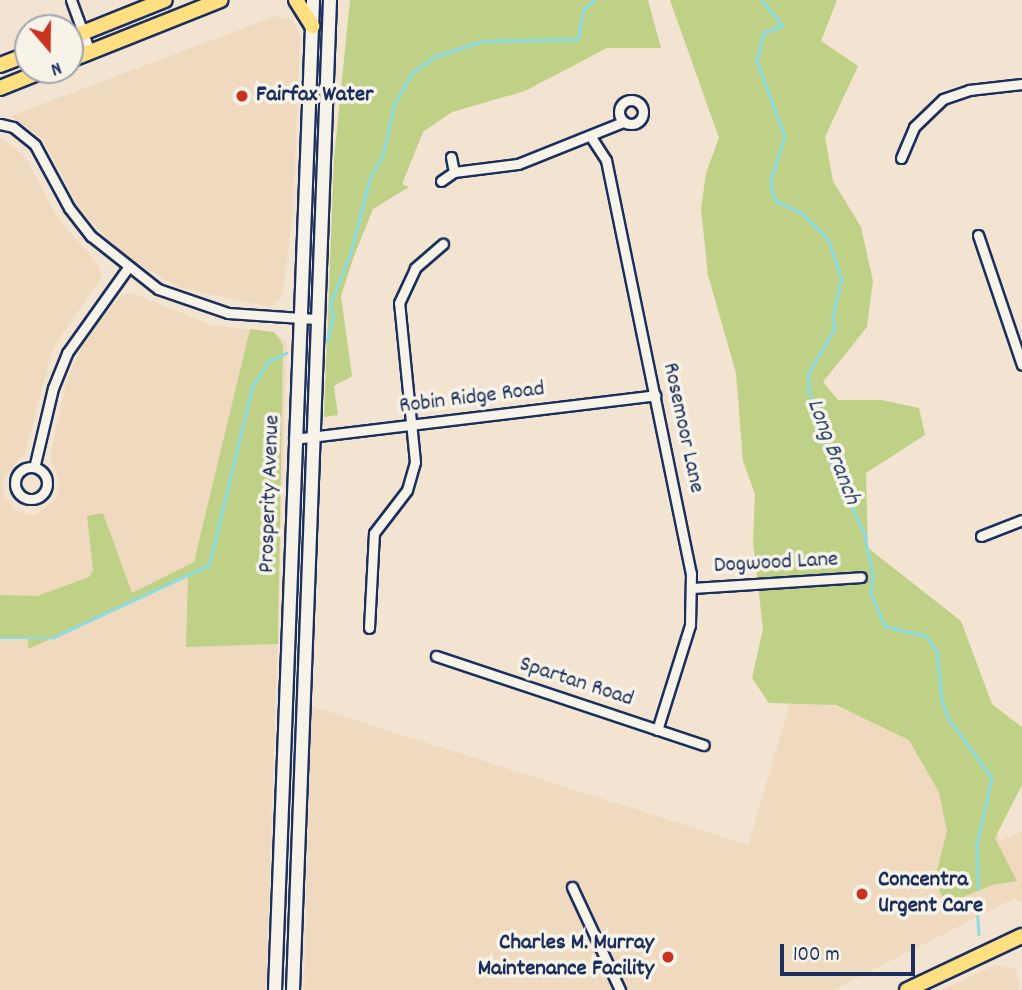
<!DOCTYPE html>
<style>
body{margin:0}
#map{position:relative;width:1022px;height:990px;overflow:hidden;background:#f2e4d0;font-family:Dekko,sans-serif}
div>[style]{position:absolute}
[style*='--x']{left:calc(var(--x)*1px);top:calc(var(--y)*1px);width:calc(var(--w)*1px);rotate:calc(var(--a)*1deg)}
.built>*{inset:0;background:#efdabf}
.green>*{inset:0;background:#bfd187}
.stream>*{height:2.5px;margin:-1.25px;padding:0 1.25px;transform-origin:1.25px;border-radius:1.25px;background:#8bdce2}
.roads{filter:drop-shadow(2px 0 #1b2f5e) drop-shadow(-2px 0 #1b2f5e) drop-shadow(0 2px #1b2f5e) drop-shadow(0 -2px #1b2f5e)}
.street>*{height:9px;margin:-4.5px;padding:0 4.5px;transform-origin:4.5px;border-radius:4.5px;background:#f7f3e8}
.street>.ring{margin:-4.5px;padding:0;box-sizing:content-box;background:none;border:9px solid #f7f3e8;border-radius:50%}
.secondary>*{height:12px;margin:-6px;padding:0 6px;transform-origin:6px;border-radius:6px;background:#f7f3e8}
.primary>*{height:14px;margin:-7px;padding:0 7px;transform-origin:7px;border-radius:7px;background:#ffdf80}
.dots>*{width:19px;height:19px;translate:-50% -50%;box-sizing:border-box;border:4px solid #f7f3e8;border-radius:50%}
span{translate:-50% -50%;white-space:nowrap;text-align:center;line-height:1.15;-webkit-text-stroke:7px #f7f3e8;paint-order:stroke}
.poi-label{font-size:23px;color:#1b2f5e;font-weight:700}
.left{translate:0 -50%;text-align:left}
.right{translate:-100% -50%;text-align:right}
.street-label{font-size:23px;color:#1b2f5e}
.water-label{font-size:24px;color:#315278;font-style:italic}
.north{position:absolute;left:14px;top:14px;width:70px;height:70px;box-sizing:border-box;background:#f7f3e8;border:2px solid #9fa5b1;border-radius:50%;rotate:160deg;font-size:19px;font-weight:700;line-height:28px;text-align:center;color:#1b2f5e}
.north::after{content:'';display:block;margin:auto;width:24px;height:32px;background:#c8321e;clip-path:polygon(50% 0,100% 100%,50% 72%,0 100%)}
.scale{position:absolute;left:780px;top:944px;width:135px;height:32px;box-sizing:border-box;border:4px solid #1b2f5e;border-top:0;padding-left:9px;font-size:21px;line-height:24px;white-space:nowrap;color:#1b2f5e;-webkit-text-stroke:5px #f7f3e8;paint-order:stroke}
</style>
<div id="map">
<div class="built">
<i style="clip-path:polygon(276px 16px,292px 20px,300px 36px,293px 213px,282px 297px,270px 307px,181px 288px,127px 258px,80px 210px,43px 139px,11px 116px)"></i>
<i style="clip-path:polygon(0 136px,26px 158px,57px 217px,98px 265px,102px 276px,53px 348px,25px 453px,3px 478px,4px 497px,16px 511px,35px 515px,57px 498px,59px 480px,50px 458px,67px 379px,86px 338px,121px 295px,135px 294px,211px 325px,275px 333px,287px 342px,266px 990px,0 990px,0 634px,31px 638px,0 613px)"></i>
<i style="clip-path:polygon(793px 693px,975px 754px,1000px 841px,1022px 831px,1022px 904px,1015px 898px,833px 990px,304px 990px,311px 706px,748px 845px)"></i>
<i style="clip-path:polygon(995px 965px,1016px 969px,1019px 990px,942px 990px)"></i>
</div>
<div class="green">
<i style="clip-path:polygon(350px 0,648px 0,661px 48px,607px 48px,525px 91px,452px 112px,423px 132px,402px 184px,409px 187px,373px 209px,354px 256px,341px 296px,352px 376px,334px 386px,338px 415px,324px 417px,334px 158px)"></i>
<i style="clip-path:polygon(670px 0,837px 0,821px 41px,858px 66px,825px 137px,833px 181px,861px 227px,873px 281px,867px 327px,823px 382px,838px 400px,882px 400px,919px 408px,925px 435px,866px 473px,868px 548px,961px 621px,992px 704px,1022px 727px,1022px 785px,995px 838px,1017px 881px,992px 885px,958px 899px,944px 899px,934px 882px,947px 831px,939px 792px,909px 740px,836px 705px,769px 703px,752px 678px,763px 629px,753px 542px,755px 494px,743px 461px,736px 373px,708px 275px,701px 209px,706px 173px,719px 138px)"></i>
<i style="clip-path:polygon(250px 329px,274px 332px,283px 345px,278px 644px,186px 647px,188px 577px,28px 649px,28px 637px,0 637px,0 595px,37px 596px,89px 577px,93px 570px,87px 516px,103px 513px,132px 593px,194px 562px)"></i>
</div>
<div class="stream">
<i style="--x:762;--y:0;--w:33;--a:51"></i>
<i style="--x:783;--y:26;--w:20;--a:160"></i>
<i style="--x:764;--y:33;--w:29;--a:104"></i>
<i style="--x:757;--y:61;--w:81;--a:69.8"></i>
<i style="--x:785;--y:137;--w:45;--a:108"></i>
<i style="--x:771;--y:180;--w:10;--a:84"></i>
<i style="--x:772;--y:190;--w:12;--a:70"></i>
<i style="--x:776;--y:201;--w:29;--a:25"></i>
<i style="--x:802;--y:213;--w:37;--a:45"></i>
<i style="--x:828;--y:239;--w:42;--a:70.7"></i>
<i style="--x:842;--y:279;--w:36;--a:104"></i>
<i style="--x:833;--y:314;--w:15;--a:82"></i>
<i style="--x:835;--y:329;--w:51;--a:120.6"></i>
<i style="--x:809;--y:373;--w:17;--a:90"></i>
<i style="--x:809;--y:390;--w:78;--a:73"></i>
<i style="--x:832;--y:465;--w:74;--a:64.5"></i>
<i style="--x:864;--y:532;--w:44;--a:78.2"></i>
<i style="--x:873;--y:575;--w:17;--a:97"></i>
<i style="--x:871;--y:592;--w:37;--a:68"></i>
<i style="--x:885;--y:626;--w:42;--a:13.7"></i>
<i style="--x:926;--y:636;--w:19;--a:54"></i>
<i style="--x:937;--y:651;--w:49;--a:84.2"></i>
<i style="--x:942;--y:700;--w:20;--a:70"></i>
<i style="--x:949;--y:719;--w:73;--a:53.9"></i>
<i style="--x:992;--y:778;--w:69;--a:102.6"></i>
<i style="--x:977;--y:845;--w:44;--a:88.7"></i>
<i style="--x:327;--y:341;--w:25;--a:-76"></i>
<i style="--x:333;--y:317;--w:13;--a:-103"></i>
<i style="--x:330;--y:304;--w:54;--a:-68.2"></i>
<i style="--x:350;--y:254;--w:79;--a:-75.3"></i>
<i style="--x:370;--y:178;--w:26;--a:-61"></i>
<i style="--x:383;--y:155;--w:52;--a:-77.8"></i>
<i style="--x:394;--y:104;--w:36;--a:-60"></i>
<i style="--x:412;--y:73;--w:27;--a:-36"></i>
<i style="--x:434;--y:57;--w:51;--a:-18.4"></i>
<i style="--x:482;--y:41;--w:96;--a:-1.2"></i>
<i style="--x:578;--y:39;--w:29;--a:-80"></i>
<i style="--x:583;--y:10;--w:15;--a:-42"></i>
<i style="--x:0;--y:638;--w:52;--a:0"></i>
<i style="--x:52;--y:638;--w:173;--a:-24.9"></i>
<i style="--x:209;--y:565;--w:183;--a:-76.4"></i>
<i style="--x:252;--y:387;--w:31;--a:-57"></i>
<i style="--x:269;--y:361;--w:19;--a:-25"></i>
<i style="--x:977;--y:906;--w:28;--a:86"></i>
</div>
<div class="roads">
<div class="street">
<i style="--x:71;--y:0;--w:55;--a:69.9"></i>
<i class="ring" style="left:619px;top:100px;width:15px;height:15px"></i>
<i style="--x:0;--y:124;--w:13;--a:13"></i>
<i style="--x:13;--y:127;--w:28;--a:39"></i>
<i style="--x:35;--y:145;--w:72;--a:61.6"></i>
<i style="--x:69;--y:208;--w:36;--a:52"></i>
<i style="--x:91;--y:236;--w:85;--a:38.3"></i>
<i style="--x:158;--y:289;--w:74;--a:18.9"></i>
<i style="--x:228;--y:313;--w:88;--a:3.9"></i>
<i style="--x:591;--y:137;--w:27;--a:57"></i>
<i style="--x:606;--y:160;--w:422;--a:78.4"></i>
<i style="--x:691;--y:573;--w:52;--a:91.1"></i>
<i style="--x:690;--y:625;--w:110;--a:107.4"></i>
<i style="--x:451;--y:157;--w:15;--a:79"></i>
<i style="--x:901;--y:158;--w:34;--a:-67"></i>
<i style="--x:914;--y:127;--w:40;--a:-44"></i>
<i style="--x:943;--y:99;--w:28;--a:-19"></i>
<i style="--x:969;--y:90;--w:53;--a:-6.5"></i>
<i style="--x:441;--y:181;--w:16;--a:-35"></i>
<i style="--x:454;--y:172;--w:64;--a:-7.1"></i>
<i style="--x:518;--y:164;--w:113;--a:-21.8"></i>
<i style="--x:978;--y:235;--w:137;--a:71.3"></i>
<i style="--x:294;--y:439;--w:364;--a:-6.9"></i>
<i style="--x:35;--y:464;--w:78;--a:-76.7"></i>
<i style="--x:53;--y:388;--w:38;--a:-68"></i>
<i style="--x:67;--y:353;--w:103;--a:-54.5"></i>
<i class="ring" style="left:15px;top:467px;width:23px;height:23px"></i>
<i style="--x:981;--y:536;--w:44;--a:-21.3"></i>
<i style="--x:693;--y:588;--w:168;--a:-3.7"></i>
<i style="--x:369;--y:628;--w:95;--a:-87"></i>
<i style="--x:374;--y:533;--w:54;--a:-52.5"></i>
<i style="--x:407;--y:490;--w:29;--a:-74"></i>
<i style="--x:415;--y:462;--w:160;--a:-95.7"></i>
<i style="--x:399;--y:303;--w:38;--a:-65"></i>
<i style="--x:415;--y:268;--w:37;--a:-41"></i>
<i style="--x:436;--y:656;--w:282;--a:18.4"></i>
<i style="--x:572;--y:887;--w:114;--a:65"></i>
</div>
<div class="secondary">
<i style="--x:275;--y:990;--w:991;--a:-87.8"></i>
<i style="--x:293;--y:990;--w:991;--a:-87.86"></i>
</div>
<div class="primary">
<i style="--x:296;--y:0;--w:31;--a:58"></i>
<i style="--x:70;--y:38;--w:102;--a:-21.8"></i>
<i style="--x:70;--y:60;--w:162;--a:-21.7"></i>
<i style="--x:0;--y:65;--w:30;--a:-21"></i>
<i style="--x:0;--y:88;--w:48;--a:-21.8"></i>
<i style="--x:907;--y:990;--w:127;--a:-25.2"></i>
</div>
</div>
<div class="dots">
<i style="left:242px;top:96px;background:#c8321e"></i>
<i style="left:862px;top:894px;background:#c8321e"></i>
<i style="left:668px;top:957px;background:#c8321e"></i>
</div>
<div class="poi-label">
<span class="left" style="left:256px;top:96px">Fairfax Water</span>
<span class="left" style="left:878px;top:894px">Concentra<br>Urgent Care</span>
<span class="right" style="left:654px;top:957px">Charles M. Murray<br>Maintenance Facility</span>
</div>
<div class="street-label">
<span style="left:472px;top:399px;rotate:-7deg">Robin Ridge Road</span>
<span style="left:682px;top:428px;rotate:78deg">Rosemoor Lane</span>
<span style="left:271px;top:494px;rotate:-88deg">Prosperity Avenue</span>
<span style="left:776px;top:564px;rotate:-3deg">Dogwood Lane</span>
<span style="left:576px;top:683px;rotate:18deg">Spartan Road</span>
</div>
<div class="water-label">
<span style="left:832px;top:452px;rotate:69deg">Long Branch</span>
</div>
<div class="north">N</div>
<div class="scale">100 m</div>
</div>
